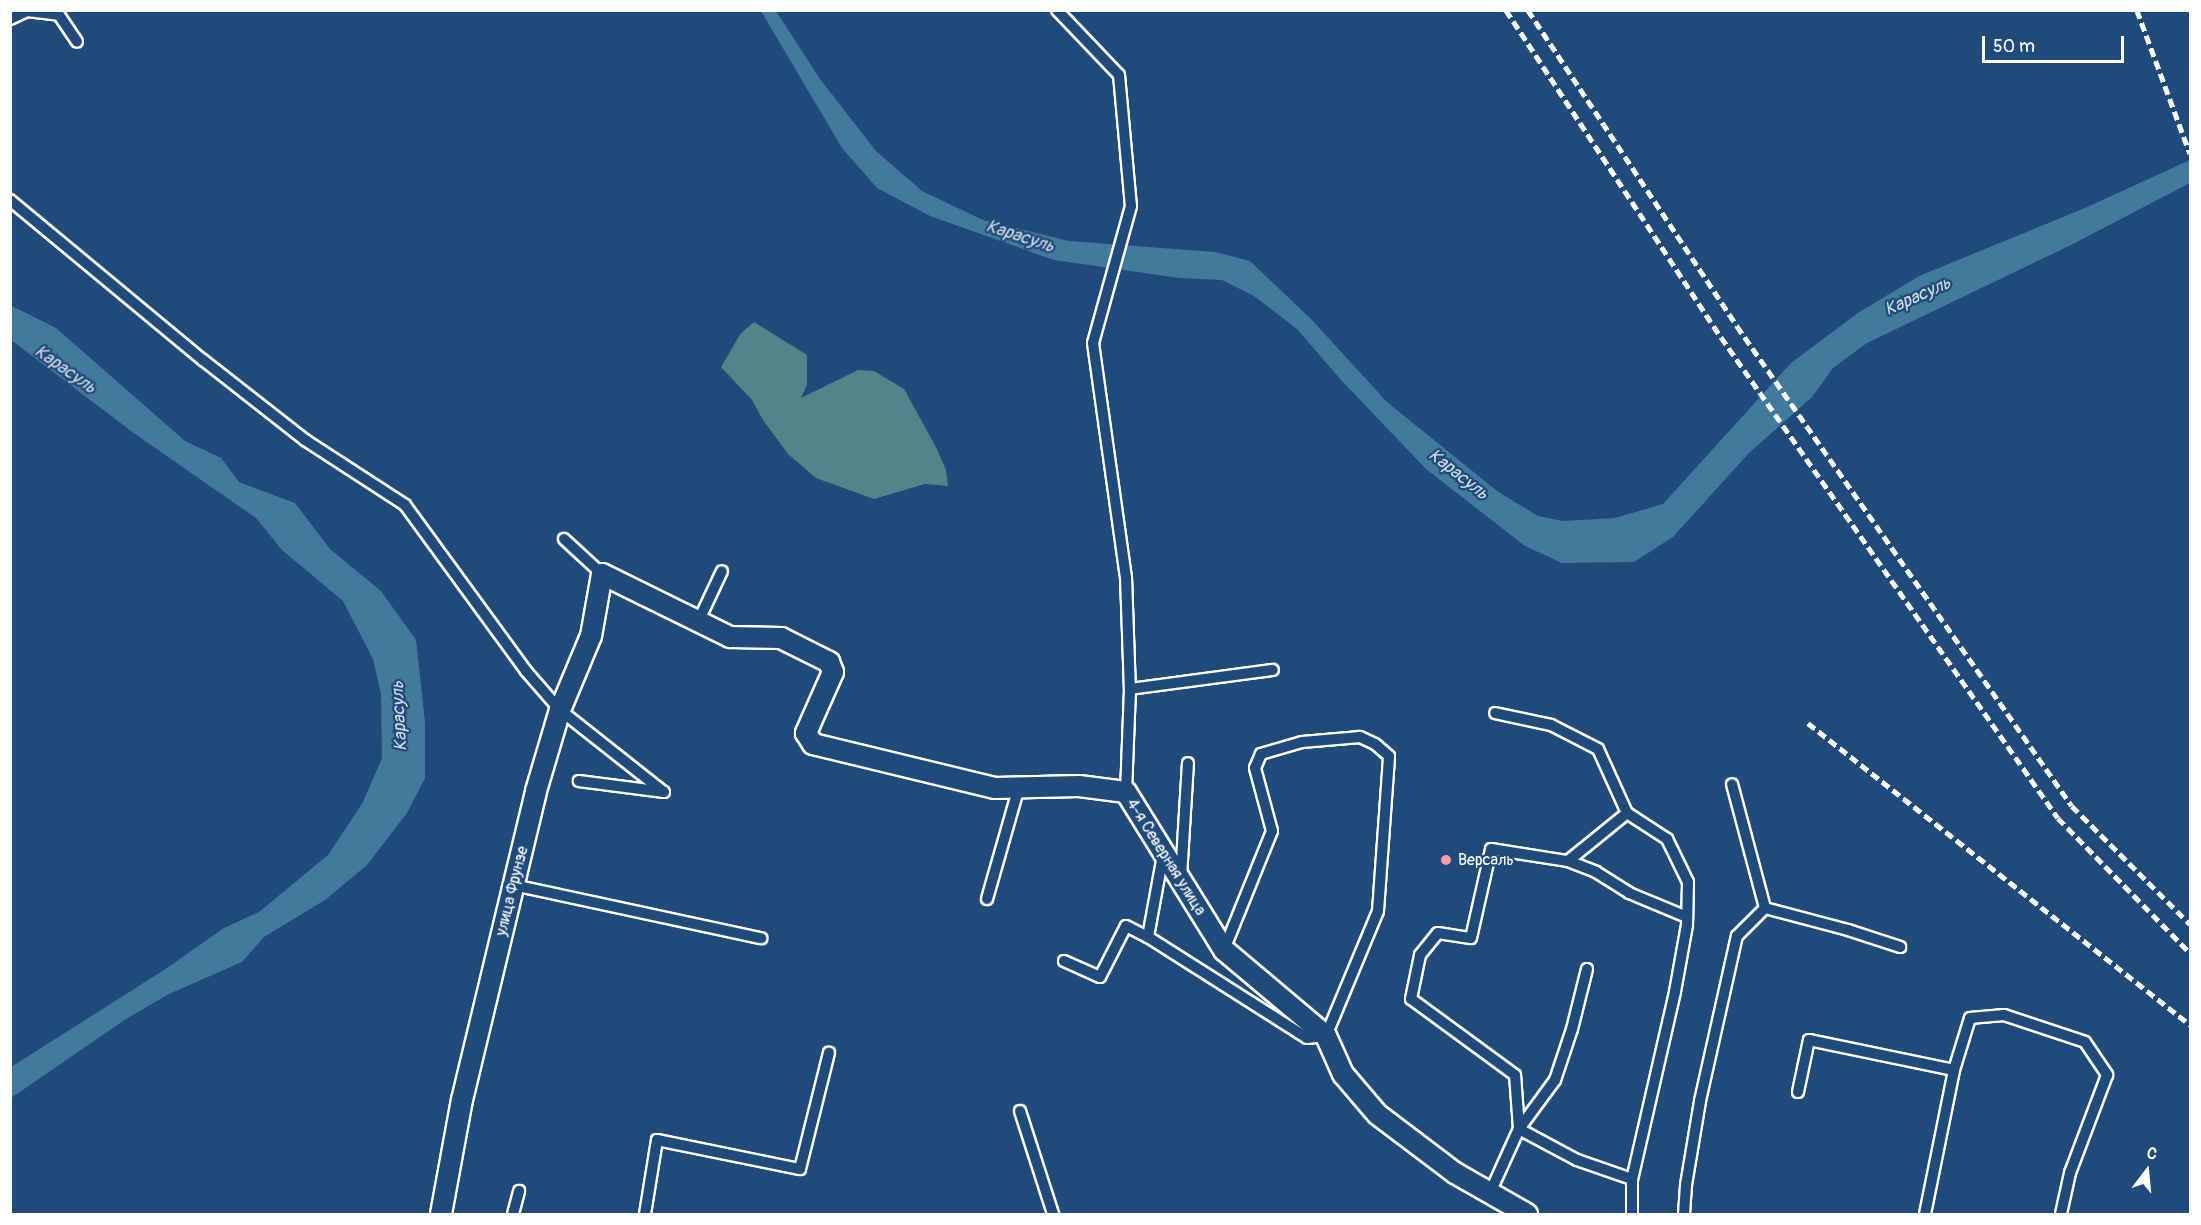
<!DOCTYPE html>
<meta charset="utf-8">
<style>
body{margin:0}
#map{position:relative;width:2201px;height:1225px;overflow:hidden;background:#1f4a7a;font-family:Pangolin,sans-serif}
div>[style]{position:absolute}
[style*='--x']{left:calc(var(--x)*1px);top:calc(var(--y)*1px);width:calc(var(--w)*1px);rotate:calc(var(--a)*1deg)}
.green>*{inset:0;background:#568289}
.water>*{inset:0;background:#417a9c}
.roads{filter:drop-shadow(2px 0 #fff) drop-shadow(-2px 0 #fff) drop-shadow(0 2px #fff) drop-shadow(0 -2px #fff)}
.service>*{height:10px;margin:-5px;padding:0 5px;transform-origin:5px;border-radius:5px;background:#1f4a7a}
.minor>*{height:20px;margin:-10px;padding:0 10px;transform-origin:10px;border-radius:10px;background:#1f4a7a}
.rail>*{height:4.5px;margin-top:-2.25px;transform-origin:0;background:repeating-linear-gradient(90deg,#fff 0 9px,transparent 0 13.5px)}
.dots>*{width:16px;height:16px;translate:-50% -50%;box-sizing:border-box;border:3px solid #1f4a7a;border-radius:50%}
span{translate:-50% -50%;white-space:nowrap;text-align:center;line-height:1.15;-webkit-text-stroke:4.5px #1f4a7a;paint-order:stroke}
.street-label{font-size:16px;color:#fff}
.poi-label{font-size:16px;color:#fff}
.left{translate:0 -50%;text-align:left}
.water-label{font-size:18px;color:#d0dee6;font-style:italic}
.frame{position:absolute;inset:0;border:12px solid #fff;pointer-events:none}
.north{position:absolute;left:2117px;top:1141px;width:60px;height:60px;-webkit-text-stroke:4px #1f4a7a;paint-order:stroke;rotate:16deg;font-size:16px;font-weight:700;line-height:24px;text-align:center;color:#fff}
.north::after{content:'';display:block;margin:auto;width:21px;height:27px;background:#fff;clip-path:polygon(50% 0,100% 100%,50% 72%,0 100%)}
.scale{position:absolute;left:1982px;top:36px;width:142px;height:27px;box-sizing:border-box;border:3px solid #fff;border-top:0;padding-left:8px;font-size:18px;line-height:21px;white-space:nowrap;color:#fff;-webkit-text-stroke:4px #1f4a7a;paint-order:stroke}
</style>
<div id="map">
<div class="green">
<i style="clip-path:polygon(754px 322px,807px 355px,807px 385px,801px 398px,858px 370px,874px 371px,904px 389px,936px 447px,946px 470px,948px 486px,925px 484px,874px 499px,816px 478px,788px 454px,763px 420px,752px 400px,721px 367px,741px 333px)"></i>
</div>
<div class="water">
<i style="clip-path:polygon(761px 11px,776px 11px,820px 79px,876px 151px,922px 191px,983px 220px,1069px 241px,1215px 252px,1250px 261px,1312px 320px,1387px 402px,1497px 491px,1538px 516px,1563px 521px,1615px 518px,1663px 504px,1791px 363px,1858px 313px,1919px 276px,2085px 208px,2190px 160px,2190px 183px,2071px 245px,1867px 343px,1833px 368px,1812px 397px,1749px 453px,1673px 537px,1634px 562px,1562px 563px,1525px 546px,1426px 469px,1341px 380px,1297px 329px,1254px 296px,1222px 280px,1179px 278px,1054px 260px,930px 216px,877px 188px,842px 148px)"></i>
<i style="clip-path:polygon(10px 305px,56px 328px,185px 441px,221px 458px,239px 482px,295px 503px,330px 549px,381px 591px,416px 640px,425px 722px,425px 778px,407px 813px,367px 865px,325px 900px,264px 937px,242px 962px,169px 994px,126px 1019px,11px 1098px,11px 1067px,164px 970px,224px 928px,259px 912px,328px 855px,363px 802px,382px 758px,381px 694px,373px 659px,343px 601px,282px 550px,256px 518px,135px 434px,11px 340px)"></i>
</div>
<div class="roads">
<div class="service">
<i style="--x:1057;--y:10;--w:90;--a:46.4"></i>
<i style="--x:1119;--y:75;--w:132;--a:84.8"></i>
<i style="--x:1131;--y:206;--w:142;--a:105.5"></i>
<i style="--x:1093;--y:343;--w:236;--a:82"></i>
<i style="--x:1126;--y:577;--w:112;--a:88"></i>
<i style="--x:1130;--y:689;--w:103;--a:92.2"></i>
<i style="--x:10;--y:19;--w:19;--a:-25"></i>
<i style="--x:27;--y:11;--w:32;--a:7"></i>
<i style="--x:59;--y:15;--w:32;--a:56"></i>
<i style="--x:10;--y:200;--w:251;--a:39.7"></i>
<i style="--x:203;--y:360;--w:130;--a:38.1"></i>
<i style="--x:305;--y:440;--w:119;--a:33"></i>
<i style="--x:405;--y:505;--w:205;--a:53.9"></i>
<i style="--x:526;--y:671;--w:52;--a:48.9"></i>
<i style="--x:560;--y:710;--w:132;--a:38.3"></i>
<i style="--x:664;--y:792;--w:86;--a:-172.6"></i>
<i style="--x:564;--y:539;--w:52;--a:42.6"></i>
<i style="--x:698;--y:622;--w:56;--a:-64.8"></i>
<i style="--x:1130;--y:689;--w:144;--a:-7.6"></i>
<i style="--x:1627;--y:813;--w:48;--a:33"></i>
<i style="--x:1667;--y:839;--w:48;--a:64"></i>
<i style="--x:1688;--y:882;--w:43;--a:91.3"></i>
<i style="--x:1687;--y:925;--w:68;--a:100.2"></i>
<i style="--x:1675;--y:992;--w:192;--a:102.9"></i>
<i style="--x:1632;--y:1179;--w:35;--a:90"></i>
<i style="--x:1163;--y:855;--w:83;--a:100.4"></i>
<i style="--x:1148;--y:937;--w:188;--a:32.4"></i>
<i style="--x:1307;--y:1038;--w:19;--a:-6"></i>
<i style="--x:1326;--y:1036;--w:135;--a:-67.4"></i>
<i style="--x:1378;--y:911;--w:155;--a:-85.9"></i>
<i style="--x:1389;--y:756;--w:18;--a:-139"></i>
<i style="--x:1375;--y:744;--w:17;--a:-155"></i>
<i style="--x:1360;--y:737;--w:58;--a:175.1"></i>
<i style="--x:1302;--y:742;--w:43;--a:163.7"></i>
<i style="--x:1261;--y:754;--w:15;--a:113"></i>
<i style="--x:1255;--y:768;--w:65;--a:74.9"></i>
<i style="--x:1272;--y:831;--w:128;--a:112"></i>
<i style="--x:1568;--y:861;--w:30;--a:21"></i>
<i style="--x:1596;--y:872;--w:39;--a:32"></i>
<i style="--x:1629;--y:893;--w:63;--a:22.5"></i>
<i style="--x:1181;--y:877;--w:114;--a:-86.5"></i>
<i style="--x:513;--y:885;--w:254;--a:12.1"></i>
<i style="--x:987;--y:899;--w:116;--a:-74.1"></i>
<i style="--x:1765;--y:908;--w:86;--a:14.8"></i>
<i style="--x:1848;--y:930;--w:55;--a:18.1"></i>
<i style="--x:1064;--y:961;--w:39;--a:24"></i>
<i style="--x:1100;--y:977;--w:57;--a:-63"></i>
<i style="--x:1126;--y:926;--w:25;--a:27"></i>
<i style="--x:1587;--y:969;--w:62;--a:104"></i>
<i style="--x:1572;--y:1029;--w:54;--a:108.4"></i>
<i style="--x:1555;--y:1080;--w:61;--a:126.3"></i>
<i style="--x:1519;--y:1129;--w:66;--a:28.1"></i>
<i style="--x:1577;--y:1160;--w:58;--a:19.1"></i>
<i style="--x:1798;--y:1092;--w:53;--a:-78.1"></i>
<i style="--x:1809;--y:1040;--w:148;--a:11.7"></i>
<i style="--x:1020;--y:1111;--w:108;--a:72.2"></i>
<i style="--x:1489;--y:1195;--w:72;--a:-65.6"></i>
<i style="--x:1519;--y:1129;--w:54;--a:-94.2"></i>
<i style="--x:1515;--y:1075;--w:129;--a:-143.8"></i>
<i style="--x:1411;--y:999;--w:45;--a:-78.4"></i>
<i style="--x:1420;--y:955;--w:28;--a:-51"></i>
<i style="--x:1438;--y:933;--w:33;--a:9"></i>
<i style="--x:1471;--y:938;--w:91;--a:-77.3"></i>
<i style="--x:1491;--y:849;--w:78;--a:8.9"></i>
<i style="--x:1568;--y:861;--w:76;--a:-39.1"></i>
<i style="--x:1627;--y:813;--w:70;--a:-114.4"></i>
<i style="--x:1598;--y:749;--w:53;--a:-152.9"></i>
<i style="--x:1551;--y:725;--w:57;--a:-167.9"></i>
<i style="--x:513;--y:1214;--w:24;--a:-75"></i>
<i style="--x:645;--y:1214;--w:75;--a:-80.8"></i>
<i style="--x:657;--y:1140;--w:146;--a:11.5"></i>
<i style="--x:800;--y:1169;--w:120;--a:-76"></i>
<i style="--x:1684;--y:1214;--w:29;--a:-86"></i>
<i style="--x:1686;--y:1185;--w:85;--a:-80.5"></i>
<i style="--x:1700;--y:1101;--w:169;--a:-77.4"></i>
<i style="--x:1737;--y:936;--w:40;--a:-45"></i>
<i style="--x:1765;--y:908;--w:128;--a:-104.9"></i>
<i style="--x:1925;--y:1214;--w:147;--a:-78.6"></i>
<i style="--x:1954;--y:1070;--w:54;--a:-72.9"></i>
<i style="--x:1970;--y:1018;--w:34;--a:-5"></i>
<i style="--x:2004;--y:1015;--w:85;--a:18.4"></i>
<i style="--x:2085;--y:1042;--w:40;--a:56"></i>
<i style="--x:2107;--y:1075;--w:105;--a:110.7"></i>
<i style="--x:2070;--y:1173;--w:42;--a:102.4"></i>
</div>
<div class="minor">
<i style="--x:441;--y:1214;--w:116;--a:-79.6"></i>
<i style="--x:462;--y:1100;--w:318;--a:-76.5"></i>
<i style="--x:536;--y:791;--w:84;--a:-73.5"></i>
<i style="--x:560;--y:710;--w:80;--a:-67.3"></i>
<i style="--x:591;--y:636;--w:63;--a:-79.9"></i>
<i style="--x:602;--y:574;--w:143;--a:26.2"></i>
<i style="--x:730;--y:637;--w:51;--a:1.1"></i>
<i style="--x:781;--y:638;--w:54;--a:26.6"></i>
<i style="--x:829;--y:662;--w:11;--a:68"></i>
<i style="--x:833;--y:672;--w:67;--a:113.9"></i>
<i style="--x:806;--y:733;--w:13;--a:58"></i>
<i style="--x:813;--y:744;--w:187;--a:13.6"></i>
<i style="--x:995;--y:788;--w:84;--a:-1.4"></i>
<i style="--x:1079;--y:786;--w:47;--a:7.3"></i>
<i style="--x:1126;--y:792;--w:186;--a:58.2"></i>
<i style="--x:1224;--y:950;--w:133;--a:40.1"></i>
<i style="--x:1326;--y:1036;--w:42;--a:65.9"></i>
<i style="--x:1343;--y:1074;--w:52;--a:49.6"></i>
<i style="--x:1377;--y:1114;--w:98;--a:37.1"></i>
<i style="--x:1455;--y:1173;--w:83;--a:29.7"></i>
</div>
</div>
<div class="rail">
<i style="--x:1506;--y:10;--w:391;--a:56.7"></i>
<i style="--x:1721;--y:337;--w:587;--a:54.98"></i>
<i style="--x:2058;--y:818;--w:189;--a:45.6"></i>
<i style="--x:1528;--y:10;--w:379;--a:56.5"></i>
<i style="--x:1737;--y:326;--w:585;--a:55.09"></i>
<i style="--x:2072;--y:806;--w:167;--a:45"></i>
<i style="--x:2137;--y:10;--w:153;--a:69.7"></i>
<i style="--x:1808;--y:723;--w:487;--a:38.3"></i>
</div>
<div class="dots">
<i style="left:1446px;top:860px;background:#ff9aa2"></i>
</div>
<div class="street-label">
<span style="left:1166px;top:857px;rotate:58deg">4-я Северная улица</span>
<span style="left:512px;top:891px;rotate:-76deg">улица Фрунзе</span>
</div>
<div class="poi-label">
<span class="left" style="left:1458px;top:860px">Версаль</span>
</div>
<div class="water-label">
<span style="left:1020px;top:237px;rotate:18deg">Карасуль</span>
<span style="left:1918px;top:297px;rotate:-24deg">Карасуль</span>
<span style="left:65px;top:370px;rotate:35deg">Карасуль</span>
<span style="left:1458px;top:475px;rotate:38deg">Карасуль</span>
<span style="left:400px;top:716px;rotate:-93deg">Карасуль</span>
</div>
<div class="frame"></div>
<div class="north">С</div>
<div class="scale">50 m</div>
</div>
